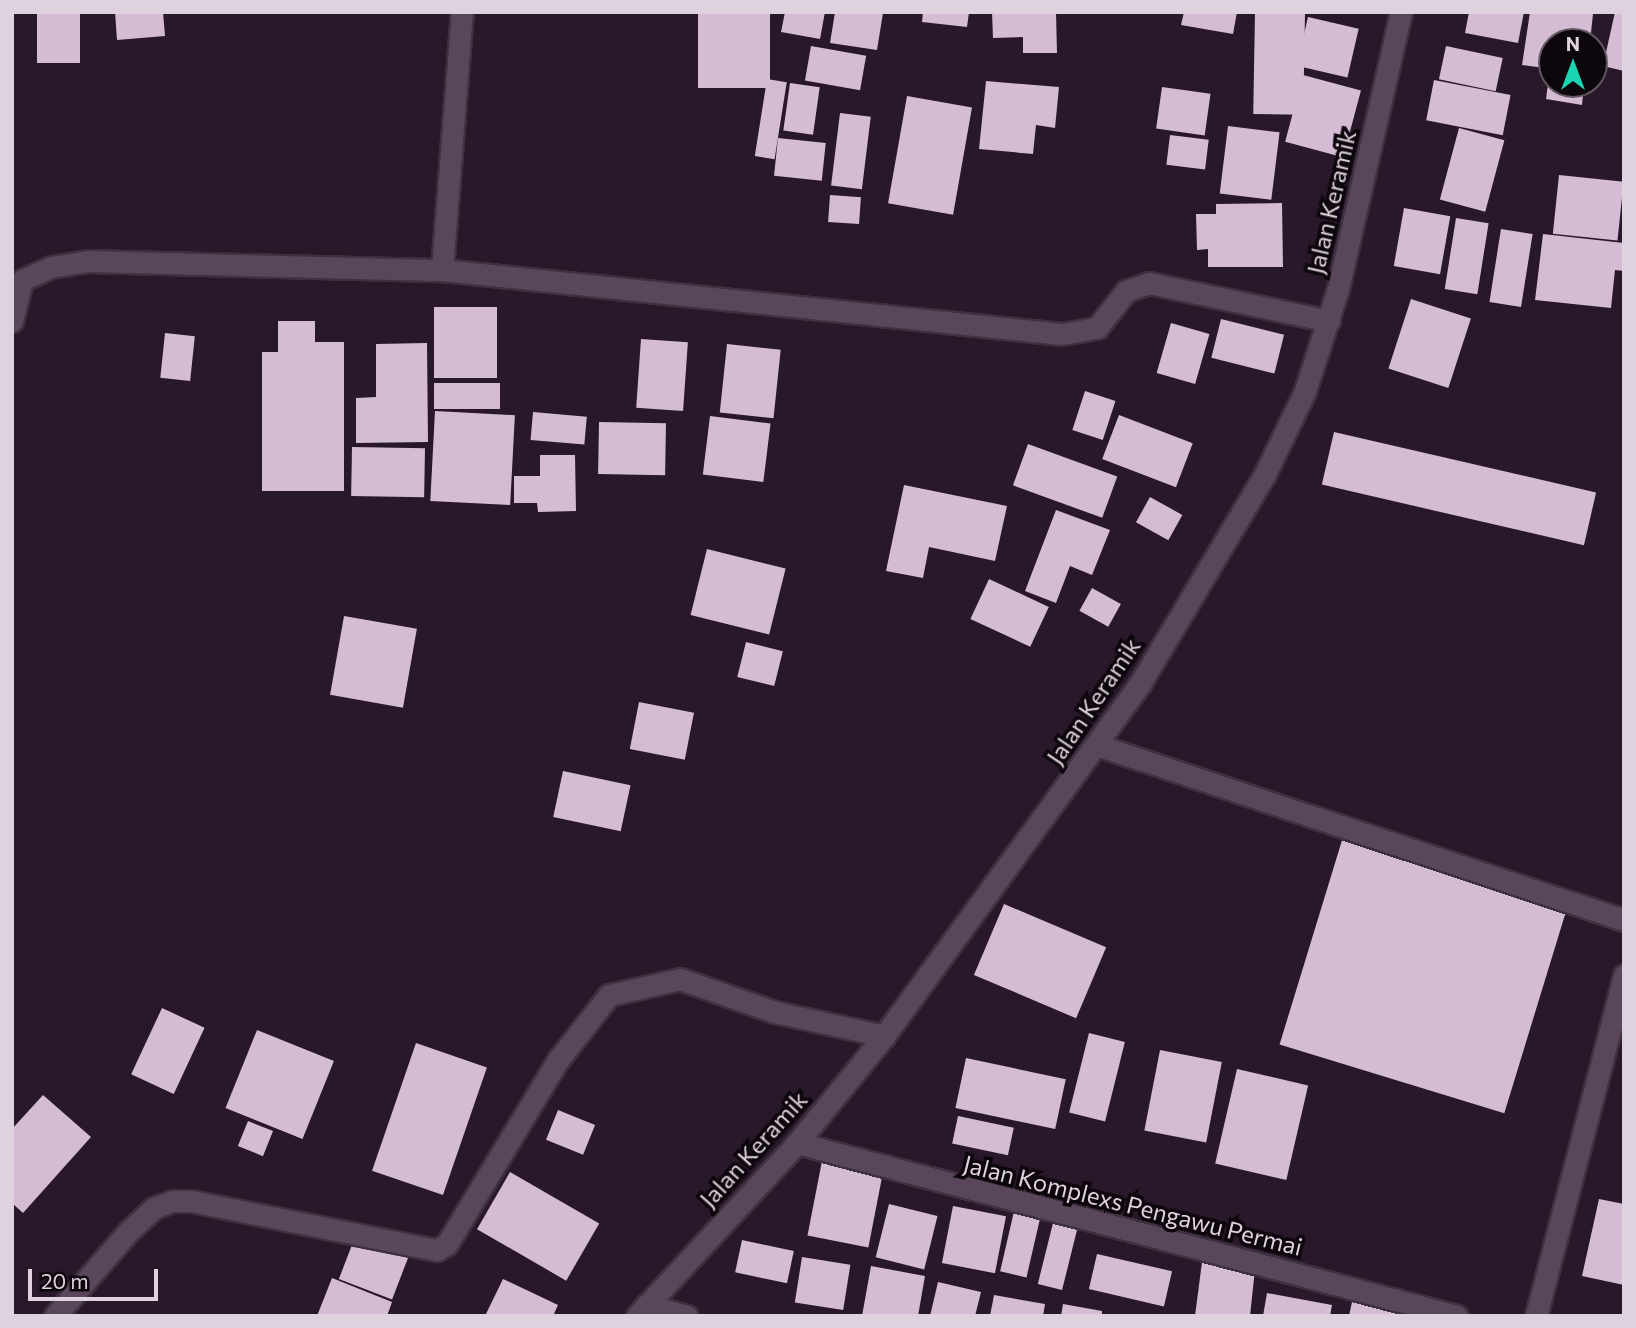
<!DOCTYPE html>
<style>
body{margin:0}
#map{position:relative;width:1636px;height:1328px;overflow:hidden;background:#29172a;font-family:Commissioner,sans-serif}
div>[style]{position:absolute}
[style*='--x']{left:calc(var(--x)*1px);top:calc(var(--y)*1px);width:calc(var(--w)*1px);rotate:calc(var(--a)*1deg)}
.building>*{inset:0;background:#d4bcd5;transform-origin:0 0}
.roads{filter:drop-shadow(2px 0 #3e313f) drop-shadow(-2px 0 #3e313f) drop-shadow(0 2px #3e313f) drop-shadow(0 -2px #3e313f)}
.minor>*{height:21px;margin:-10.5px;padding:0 10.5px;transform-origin:10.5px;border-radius:10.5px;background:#5a465b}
.tertiary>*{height:21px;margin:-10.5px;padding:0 10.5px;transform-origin:10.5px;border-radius:10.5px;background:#5a465b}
span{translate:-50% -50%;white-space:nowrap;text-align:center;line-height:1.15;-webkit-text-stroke:7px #0d060d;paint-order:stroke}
.street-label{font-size:24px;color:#ded2df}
.frame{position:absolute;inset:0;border:14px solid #ded2df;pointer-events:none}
.north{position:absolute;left:1538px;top:28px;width:70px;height:70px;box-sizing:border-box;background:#0d060d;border:2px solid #615861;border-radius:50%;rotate:0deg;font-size:19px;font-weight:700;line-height:28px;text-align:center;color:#ded2df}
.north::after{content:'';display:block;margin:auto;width:24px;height:32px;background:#19d5b2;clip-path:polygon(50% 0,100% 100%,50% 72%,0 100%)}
.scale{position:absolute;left:28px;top:1269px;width:130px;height:32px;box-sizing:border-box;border:4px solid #ded2df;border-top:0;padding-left:9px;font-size:21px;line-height:24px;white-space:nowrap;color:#ded2df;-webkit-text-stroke:5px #0d060d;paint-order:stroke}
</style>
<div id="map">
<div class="building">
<i style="left:37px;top:12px;width:43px;height:51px"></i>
<i style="clip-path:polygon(115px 12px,163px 12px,165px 36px,117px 40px)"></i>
<i style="left:698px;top:12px;width:72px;height:76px"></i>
<i style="clip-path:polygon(785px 12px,825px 12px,820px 39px,781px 32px)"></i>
<i style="clip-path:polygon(835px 12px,883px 13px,877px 50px,830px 43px)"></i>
<i style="clip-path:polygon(923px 12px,969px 12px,967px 27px,922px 22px)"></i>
<i style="clip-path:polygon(992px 12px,1056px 12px,1057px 53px,1023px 53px,1023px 37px,993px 38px)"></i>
<i style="clip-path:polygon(1184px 12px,1237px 12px,1233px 34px,1181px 25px)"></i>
<i style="left:1255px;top:12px;width:50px;height:102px;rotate:1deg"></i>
<i style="clip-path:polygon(1469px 12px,1524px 12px,1518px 43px,1465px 33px)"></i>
<i style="clip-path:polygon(1530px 12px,1593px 14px,1590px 42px,1552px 42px,1552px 69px,1522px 65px)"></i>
<i style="clip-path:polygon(1615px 12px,1624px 12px,1624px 71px,1603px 66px)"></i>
<i style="left:1308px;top:17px;width:52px;height:50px;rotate:13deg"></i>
<i style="left:811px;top:46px;width:56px;height:35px;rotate:10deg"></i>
<i style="left:1446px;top:46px;width:58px;height:34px;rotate:12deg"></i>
<i style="left:1303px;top:75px;width:60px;height:69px;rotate:15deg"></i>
<i style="clip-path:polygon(1549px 76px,1552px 84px,1584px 84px,1582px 105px,1546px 99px)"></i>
<i style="left:767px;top:79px;width:20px;height:78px;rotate:9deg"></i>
<i style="left:1434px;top:80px;width:78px;height:41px;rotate:11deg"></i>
<i style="clip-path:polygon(986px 81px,1059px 87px,1055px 128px,1036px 125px,1033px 154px,979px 149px)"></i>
<i style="left:790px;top:83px;width:30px;height:48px;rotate:8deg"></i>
<i style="left:1162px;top:87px;width:49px;height:42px;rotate:8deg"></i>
<i style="left:907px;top:96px;width:66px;height:109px;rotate:10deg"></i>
<i style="left:840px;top:113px;width:31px;height:73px;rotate:7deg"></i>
<i style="left:1228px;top:126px;width:52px;height:68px;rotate:7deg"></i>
<i style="left:1459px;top:128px;width:47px;height:74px;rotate:15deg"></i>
<i style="left:1170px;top:135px;width:39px;height:30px;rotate:7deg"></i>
<i style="left:778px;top:138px;width:48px;height:38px;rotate:6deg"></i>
<i style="left:1559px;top:175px;width:65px;height:59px;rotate:6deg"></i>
<i style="left:830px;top:195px;width:31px;height:27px;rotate:4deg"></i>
<i style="clip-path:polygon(1282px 203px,1283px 267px,1208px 267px,1208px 249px,1197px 250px,1196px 214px,1216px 214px,1216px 204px)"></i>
<i style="left:1404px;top:208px;width:47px;height:59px;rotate:10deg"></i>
<i style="left:1456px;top:218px;width:33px;height:72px;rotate:9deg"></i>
<i style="left:1501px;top:229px;width:32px;height:74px;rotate:9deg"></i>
<i style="clip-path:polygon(1543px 234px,1624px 243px,1624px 271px,1615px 270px,1611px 308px,1535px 300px)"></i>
<i style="left:1411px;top:299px;width:63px;height:73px;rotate:18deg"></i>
<i style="left:434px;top:307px;width:63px;height:71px"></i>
<i style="left:1221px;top:319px;width:65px;height:40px;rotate:14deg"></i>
<i style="clip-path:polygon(278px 321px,315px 321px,315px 342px,344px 342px,344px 491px,262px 491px,262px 352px,278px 352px)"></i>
<i style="left:1171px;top:323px;width:40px;height:52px;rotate:16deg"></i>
<i style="left:165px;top:333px;width:30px;height:45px;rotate:6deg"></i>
<i style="left:641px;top:339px;width:47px;height:69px;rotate:4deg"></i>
<i style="clip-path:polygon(427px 343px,428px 442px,356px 443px,356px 398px,376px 397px,376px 344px)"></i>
<i style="left:727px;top:344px;width:54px;height:69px;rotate:6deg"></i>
<i style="left:434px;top:383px;width:66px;height:26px"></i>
<i style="left:1085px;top:391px;width:32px;height:41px;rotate:18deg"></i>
<i style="left:435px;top:411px;width:80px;height:90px;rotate:3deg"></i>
<i style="left:533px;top:412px;width:54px;height:28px;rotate:5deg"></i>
<i style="left:1119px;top:415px;width:79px;height:47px;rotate:21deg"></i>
<i style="left:710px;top:416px;width:61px;height:59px;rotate:7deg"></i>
<i style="left:599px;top:422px;width:67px;height:52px;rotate:1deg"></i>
<i style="left:1334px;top:432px;width:269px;height:54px;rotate:13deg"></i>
<i style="left:1028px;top:444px;width:95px;height:44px;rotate:20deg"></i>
<i style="left:352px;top:447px;width:73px;height:49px;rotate:1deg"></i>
<i style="clip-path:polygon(540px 455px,575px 455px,576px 511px,538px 512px,537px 503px,514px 503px,514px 476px,540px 476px)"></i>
<i style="clip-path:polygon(904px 485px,1007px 506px,995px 561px,929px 547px,923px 578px,886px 571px)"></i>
<i style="left:1150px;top:497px;width:37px;height:29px;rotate:29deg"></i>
<i style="clip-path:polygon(1056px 510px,1110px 530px,1092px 575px,1070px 566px,1056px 603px,1025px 591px)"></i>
<i style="left:707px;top:549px;width:81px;height:68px;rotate:14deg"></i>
<i style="left:989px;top:579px;width:66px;height:44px;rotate:25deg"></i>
<i style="left:1092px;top:588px;width:33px;height:26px;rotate:29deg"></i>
<i style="left:344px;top:616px;width:74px;height:80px;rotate:10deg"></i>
<i style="left:746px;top:642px;width:38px;height:36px;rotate:14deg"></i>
<i style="left:639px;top:702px;width:56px;height:48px;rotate:11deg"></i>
<i style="left:563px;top:771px;width:69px;height:47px;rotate:12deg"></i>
<i style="left:1343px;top:837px;width:235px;height:217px;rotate:17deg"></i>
<i style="left:1004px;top:904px;width:111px;height:77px;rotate:23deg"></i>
<i style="left:162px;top:1008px;width:47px;height:73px;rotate:25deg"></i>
<i style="left:257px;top:1030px;width:83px;height:84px;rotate:22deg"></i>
<i style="left:1089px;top:1033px;width:37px;height:82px;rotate:14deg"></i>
<i style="left:416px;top:1043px;width:75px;height:135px;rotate:19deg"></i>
<i style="left:1160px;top:1050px;width:63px;height:82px;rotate:11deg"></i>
<i style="left:966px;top:1058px;width:102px;height:51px;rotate:12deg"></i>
<i style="left:1237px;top:1069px;width:73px;height:97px;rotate:13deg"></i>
<i style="clip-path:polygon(43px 1095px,91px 1137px,23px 1213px,12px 1203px,12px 1129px)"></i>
<i style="left:558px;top:1110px;width:40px;height:32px;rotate:22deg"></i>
<i style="left:958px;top:1116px;width:57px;height:28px;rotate:12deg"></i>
<i style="left:248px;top:1121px;width:27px;height:27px;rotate:22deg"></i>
<i style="left:822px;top:1161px;width:62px;height:76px;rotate:11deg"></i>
<i style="left:510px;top:1172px;width:103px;height:66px;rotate:30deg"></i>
<i style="clip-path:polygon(1599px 1199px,1624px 1204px,1624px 1285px,1582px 1276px)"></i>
<i style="left:889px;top:1204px;width:50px;height:55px;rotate:14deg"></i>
<i style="left:953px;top:1206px;width:54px;height:58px;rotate:11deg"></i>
<i style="left:1015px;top:1207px;width:27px;height:66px;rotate:13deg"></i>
<i style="left:1055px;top:1215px;width:25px;height:71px;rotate:14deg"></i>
<i style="left:355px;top:1237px;width:57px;height:45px;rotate:21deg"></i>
<i style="left:742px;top:1240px;width:53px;height:33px;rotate:12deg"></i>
<i style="left:1097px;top:1254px;width:77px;height:36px;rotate:13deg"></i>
<i style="left:802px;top:1257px;width:49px;height:46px;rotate:9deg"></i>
<i style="clip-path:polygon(1202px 1262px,1255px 1269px,1250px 1316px,1195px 1316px)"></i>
<i style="clip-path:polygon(871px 1266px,925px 1276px,918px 1316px,862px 1316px)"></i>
<i style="clip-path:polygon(332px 1278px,392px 1302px,387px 1316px,317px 1316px)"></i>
<i style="clip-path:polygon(503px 1279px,558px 1305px,553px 1316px,485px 1316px)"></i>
<i style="clip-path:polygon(938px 1282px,981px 1292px,975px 1316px,930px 1316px)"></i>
<i style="clip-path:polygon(1267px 1293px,1332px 1305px,1330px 1316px,1263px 1316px)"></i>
<i style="clip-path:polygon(994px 1295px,1045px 1304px,1043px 1316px,990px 1316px)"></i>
<i style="clip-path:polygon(1352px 1302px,1417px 1314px,1417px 1316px,1349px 1316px)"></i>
<i style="clip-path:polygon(1063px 1304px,1102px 1311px,1102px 1316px,1061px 1316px)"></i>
</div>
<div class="roads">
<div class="minor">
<i style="--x:442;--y:270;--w:259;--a:-85.6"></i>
<i style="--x:12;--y:321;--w:42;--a:-76.3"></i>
<i style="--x:22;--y:280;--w:32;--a:-24"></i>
<i style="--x:51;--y:267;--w:37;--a:-9"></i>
<i style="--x:88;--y:261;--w:354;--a:1.5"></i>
<i style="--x:442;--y:270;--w:623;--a:5.89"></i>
<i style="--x:1062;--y:334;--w:36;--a:-10"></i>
<i style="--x:1097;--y:328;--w:47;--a:-51.9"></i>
<i style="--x:1126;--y:291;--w:24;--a:-19"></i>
<i style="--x:1149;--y:283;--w:184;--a:11.9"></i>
<i style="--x:1097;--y:745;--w:555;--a:18.37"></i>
<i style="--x:797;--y:1143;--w:682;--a:14.69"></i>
<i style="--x:646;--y:1305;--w:42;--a:15"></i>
<i style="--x:55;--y:1316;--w:111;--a:-49"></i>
<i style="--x:128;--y:1232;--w:35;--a:-43"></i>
<i style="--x:154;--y:1208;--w:19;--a:-21"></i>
<i style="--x:172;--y:1201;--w:19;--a:0"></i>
<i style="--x:191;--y:1201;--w:251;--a:11.3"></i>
<i style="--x:437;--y:1250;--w:12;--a:-31"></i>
<i style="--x:447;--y:1244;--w:215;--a:-58.9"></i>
<i style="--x:558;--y:1060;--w:83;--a:-51.9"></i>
<i style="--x:609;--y:995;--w:73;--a:-12.7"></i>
<i style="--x:680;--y:979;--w:101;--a:19.2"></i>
<i style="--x:775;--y:1012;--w:112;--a:12.4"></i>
<i style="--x:1536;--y:1316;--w:352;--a:-75.5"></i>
</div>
<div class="tertiary">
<i style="--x:637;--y:1316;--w:236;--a:-47.2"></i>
<i style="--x:797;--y:1143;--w:138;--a:-50.9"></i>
<i style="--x:884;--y:1036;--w:437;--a:-54"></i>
<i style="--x:1141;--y:682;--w:240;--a:-59.2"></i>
<i style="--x:1264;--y:476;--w:94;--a:-64.2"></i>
<i style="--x:1305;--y:391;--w:107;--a:-72.1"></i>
<i style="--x:1338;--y:289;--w:284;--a:-77.2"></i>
</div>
</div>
<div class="street-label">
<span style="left:1331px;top:202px;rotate:-77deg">Jalan Keramik</span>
<span style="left:1093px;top:701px;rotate:-56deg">Jalan Keramik</span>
<span style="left:753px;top:1149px;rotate:-48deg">Jalan Keramik</span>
<span style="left:1133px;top:1205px;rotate:14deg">Jalan Komplexs Pengawu Permai</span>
</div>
<div class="frame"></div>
<div class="north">N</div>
<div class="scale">20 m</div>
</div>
